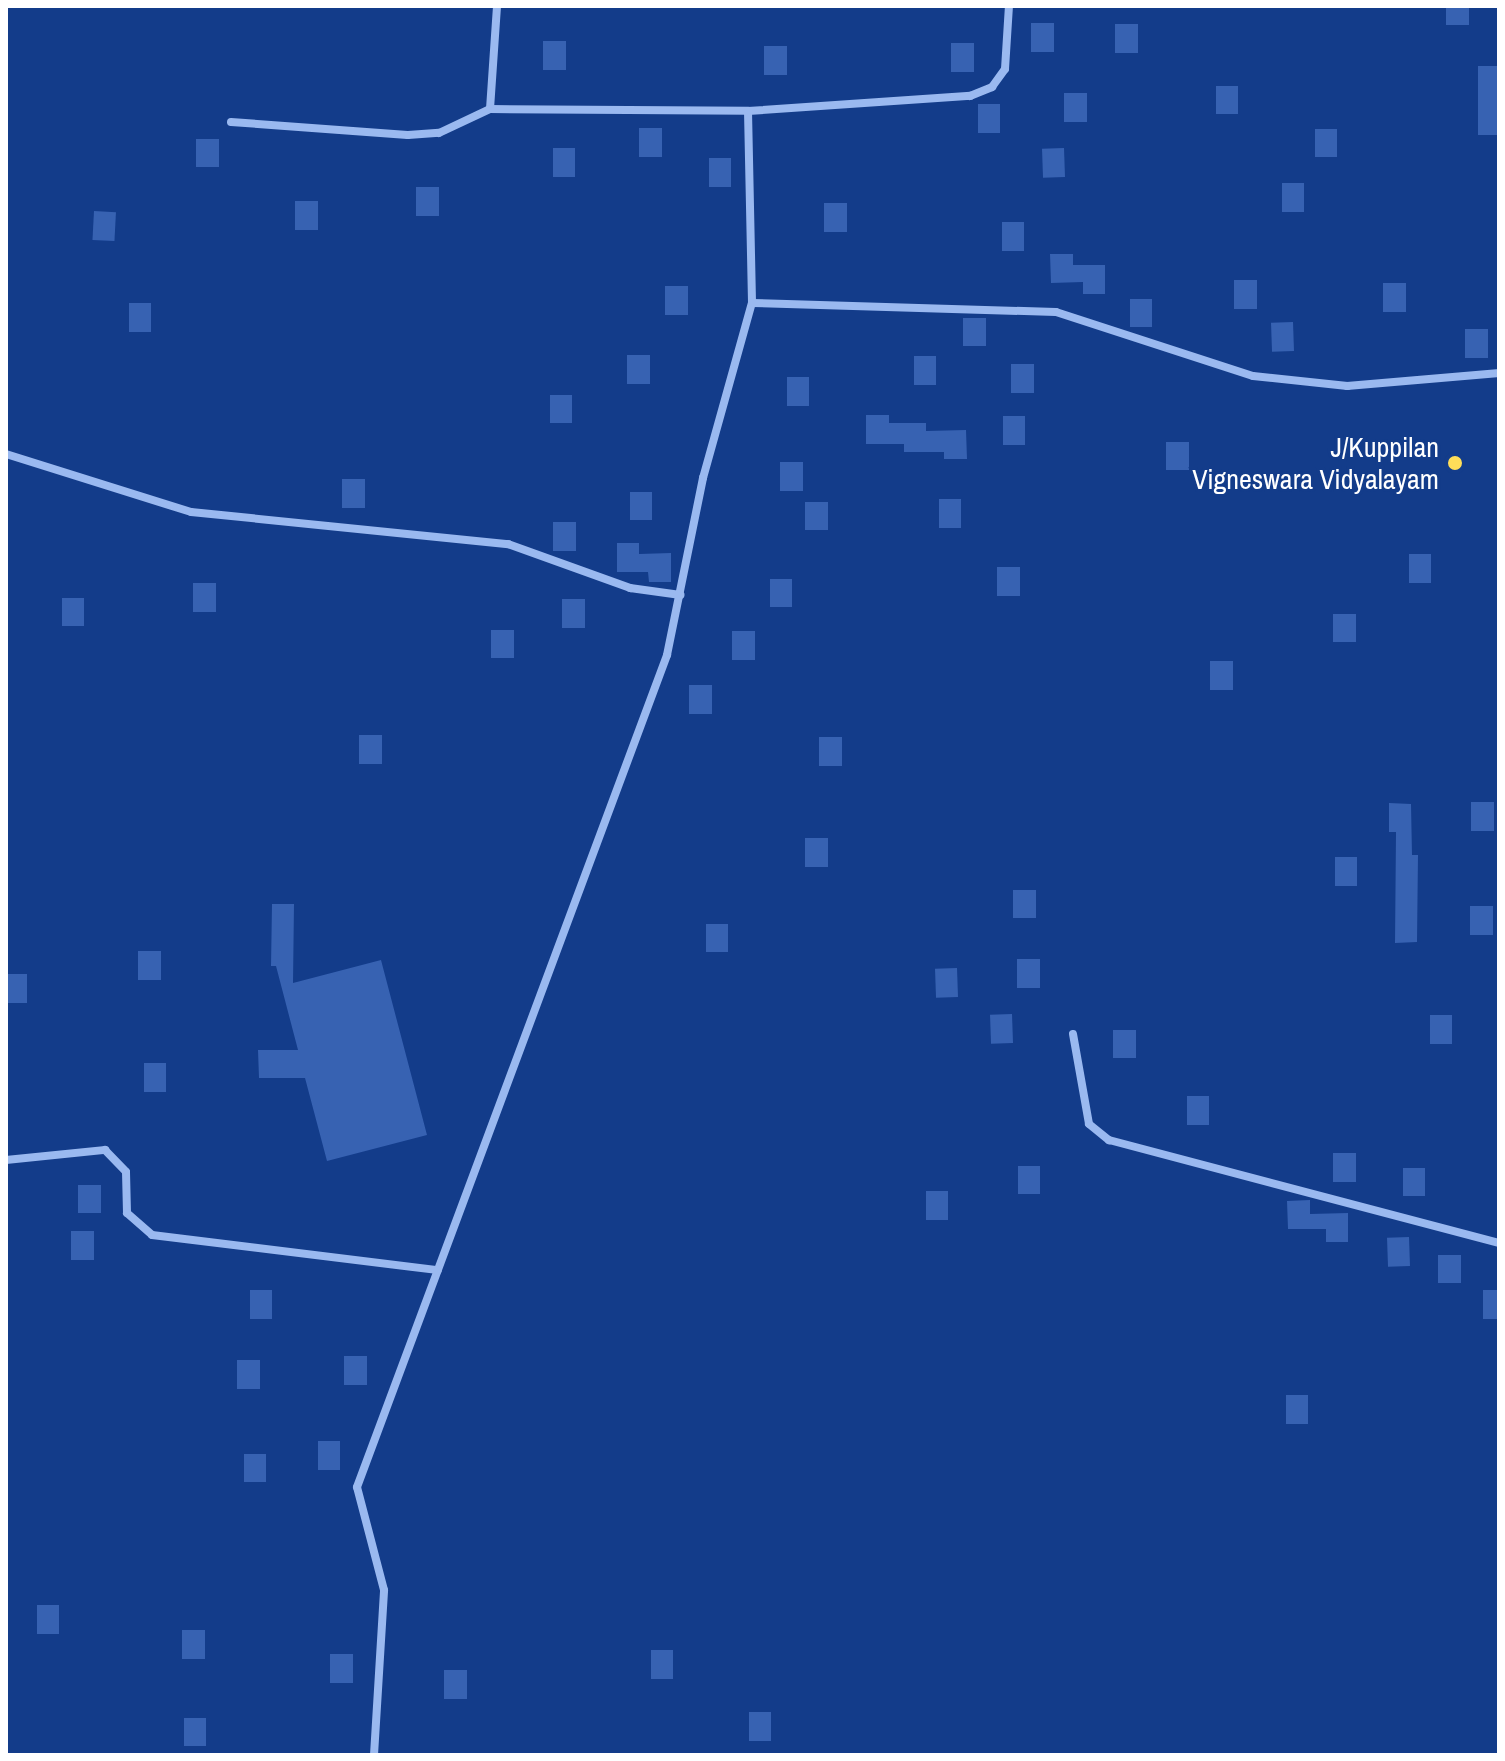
<!DOCTYPE html>
<style>
body{margin:0}
#map{position:relative;width:1505px;height:1761px;overflow:hidden;background:#133c8a;font-family:"Archivo Narrow",sans-serif}
div>[style]{position:absolute}
[style*='--x']{left:calc(var(--x)*1px);top:calc(var(--y)*1px);width:calc(var(--w)*1px);rotate:calc(var(--a)*1deg)}
.building>*{inset:0;background:#3762b2;transform-origin:0 0}
.street>*{height:8px;margin:-4px;padding:0 4px;transform-origin:4px;border-radius:4px;background:#9ab9f0}
.dots>*{width:22px;height:22px;translate:-50% -50%;box-sizing:border-box;border:4px solid #133c8a;border-radius:50%}
span{translate:-50% -50%;white-space:nowrap;text-align:center;line-height:1.15;-webkit-text-stroke:6px #133c8a;paint-order:stroke}
.poi-label{font-size:28px;color:#fff}
.right{translate:-100% -50%;text-align:right}
.frame{position:absolute;inset:0;border:8px solid #fff;pointer-events:none}
</style>
<div id="map">
<div class="building">
<i style="left:1446px;top:6px;width:23px;height:19px"></i>
<i style="left:1031px;top:23px;width:23px;height:29px"></i>
<i style="left:1115px;top:24px;width:23px;height:29px"></i>
<i style="left:543px;top:41px;width:23px;height:29px"></i>
<i style="left:951px;top:43px;width:23px;height:29px"></i>
<i style="left:764px;top:46px;width:23px;height:29px"></i>
<i style="left:1478px;top:66px;width:21px;height:69px"></i>
<i style="left:1216px;top:86px;width:22px;height:28px"></i>
<i style="left:1064px;top:93px;width:23px;height:29px"></i>
<i style="left:978px;top:104px;width:22px;height:29px"></i>
<i style="left:662px;top:128px;width:29px;height:23px;rotate:90deg"></i>
<i style="left:1315px;top:129px;width:22px;height:28px"></i>
<i style="left:196px;top:139px;width:23px;height:28px"></i>
<i style="left:553px;top:148px;width:22px;height:29px"></i>
<i style="left:1064px;top:148px;width:29px;height:22px;rotate:88deg"></i>
<i style="left:709px;top:158px;width:22px;height:29px"></i>
<i style="left:1282px;top:183px;width:22px;height:29px"></i>
<i style="left:416px;top:187px;width:23px;height:29px"></i>
<i style="left:295px;top:201px;width:23px;height:29px"></i>
<i style="left:847px;top:203px;width:29px;height:23px;rotate:90deg"></i>
<i style="left:94px;top:211px;width:22px;height:29px;rotate:3deg"></i>
<i style="left:1002px;top:222px;width:22px;height:29px"></i>
<i style="clip-path:polygon(1050px 254px,1073px 254px,1073px 265px,1105px 265px,1105px 294px,1083px 294px,1083px 282px,1051px 283px)"></i>
<i style="left:1234px;top:280px;width:23px;height:29px"></i>
<i style="left:1406px;top:283px;width:29px;height:23px;rotate:90deg"></i>
<i style="left:665px;top:286px;width:23px;height:29px"></i>
<i style="left:1130px;top:299px;width:22px;height:28px"></i>
<i style="left:129px;top:303px;width:22px;height:29px"></i>
<i style="left:963px;top:318px;width:23px;height:28px"></i>
<i style="left:1293px;top:322px;width:29px;height:22px;rotate:88deg"></i>
<i style="left:1488px;top:329px;width:29px;height:23px;rotate:90deg"></i>
<i style="left:627px;top:355px;width:23px;height:29px"></i>
<i style="left:914px;top:356px;width:22px;height:29px"></i>
<i style="left:1034px;top:364px;width:29px;height:23px;rotate:90deg"></i>
<i style="left:787px;top:377px;width:22px;height:29px"></i>
<i style="left:550px;top:395px;width:22px;height:28px"></i>
<i style="clip-path:polygon(866px 415px,889px 415px,889px 423px,926px 423px,926px 431px,966px 430px,967px 459px,944px 459px,944px 452px,904px 452px,904px 444px,866px 444px)"></i>
<i style="left:1003px;top:416px;width:22px;height:29px"></i>
<i style="left:1166px;top:442px;width:23px;height:28px"></i>
<i style="left:780px;top:462px;width:23px;height:29px"></i>
<i style="left:342px;top:479px;width:23px;height:29px"></i>
<i style="left:630px;top:492px;width:22px;height:28px"></i>
<i style="left:939px;top:499px;width:22px;height:29px"></i>
<i style="left:805px;top:502px;width:23px;height:28px"></i>
<i style="left:553px;top:522px;width:23px;height:29px"></i>
<i style="clip-path:polygon(617px 543px,639px 543px,639px 554px,671px 553px,671px 582px,649px 582px,648px 572px,617px 572px)"></i>
<i style="left:1409px;top:554px;width:22px;height:29px"></i>
<i style="left:997px;top:567px;width:23px;height:29px"></i>
<i style="left:770px;top:579px;width:22px;height:28px"></i>
<i style="left:193px;top:583px;width:23px;height:29px"></i>
<i style="left:62px;top:598px;width:22px;height:28px"></i>
<i style="left:585px;top:599px;width:29px;height:23px;rotate:90deg"></i>
<i style="left:1333px;top:614px;width:23px;height:28px"></i>
<i style="left:491px;top:630px;width:23px;height:28px"></i>
<i style="left:732px;top:631px;width:23px;height:29px"></i>
<i style="left:1210px;top:661px;width:23px;height:29px"></i>
<i style="left:689px;top:685px;width:23px;height:29px"></i>
<i style="left:359px;top:735px;width:23px;height:29px"></i>
<i style="left:819px;top:737px;width:23px;height:29px"></i>
<i style="left:1471px;top:802px;width:23px;height:29px"></i>
<i style="clip-path:polygon(1389px 803px,1411px 804px,1412px 855px,1418px 855px,1417px 942px,1395px 943px,1396px 832px,1389px 832px)"></i>
<i style="left:805px;top:838px;width:23px;height:29px"></i>
<i style="left:1335px;top:857px;width:22px;height:29px"></i>
<i style="left:1013px;top:890px;width:23px;height:28px"></i>
<i style="clip-path:polygon(272px 904px,294px 904px,293px 983px,381px 960px,427px 1135px,327px 1161px,305px 1078px,259px 1078px,258px 1050px,298px 1050px,276px 966px,271px 966px)"></i>
<i style="left:1470px;top:906px;width:23px;height:29px"></i>
<i style="left:706px;top:924px;width:22px;height:28px"></i>
<i style="left:138px;top:951px;width:23px;height:29px"></i>
<i style="left:1017px;top:959px;width:23px;height:29px"></i>
<i style="left:957px;top:968px;width:29px;height:22px;rotate:88deg"></i>
<i style="left:6px;top:974px;width:21px;height:29px"></i>
<i style="left:1012px;top:1014px;width:29px;height:22px;rotate:88deg"></i>
<i style="left:1430px;top:1015px;width:22px;height:29px"></i>
<i style="left:1113px;top:1030px;width:23px;height:28px"></i>
<i style="left:144px;top:1063px;width:22px;height:29px"></i>
<i style="left:1187px;top:1096px;width:22px;height:29px"></i>
<i style="left:1333px;top:1153px;width:23px;height:29px"></i>
<i style="left:1018px;top:1166px;width:22px;height:28px"></i>
<i style="left:1403px;top:1168px;width:22px;height:28px"></i>
<i style="left:78px;top:1185px;width:23px;height:28px"></i>
<i style="left:926px;top:1191px;width:22px;height:29px"></i>
<i style="clip-path:polygon(1310px 1200px,1310px 1214px,1348px 1213px,1348px 1242px,1326px 1242px,1326px 1229px,1288px 1229px,1287px 1201px)"></i>
<i style="left:71px;top:1231px;width:23px;height:29px"></i>
<i style="left:1409px;top:1237px;width:29px;height:22px;rotate:88deg"></i>
<i style="left:1438px;top:1255px;width:23px;height:28px"></i>
<i style="left:250px;top:1290px;width:22px;height:29px"></i>
<i style="left:1483px;top:1290px;width:16px;height:29px"></i>
<i style="left:344px;top:1356px;width:23px;height:29px"></i>
<i style="left:260px;top:1360px;width:29px;height:23px;rotate:90deg"></i>
<i style="left:1286px;top:1395px;width:22px;height:29px"></i>
<i style="left:318px;top:1441px;width:22px;height:29px"></i>
<i style="left:244px;top:1454px;width:22px;height:28px"></i>
<i style="left:37px;top:1605px;width:22px;height:29px"></i>
<i style="left:182px;top:1630px;width:23px;height:29px"></i>
<i style="left:651px;top:1650px;width:22px;height:29px"></i>
<i style="left:353px;top:1654px;width:29px;height:23px;rotate:90deg"></i>
<i style="left:444px;top:1670px;width:23px;height:29px"></i>
<i style="left:749px;top:1712px;width:22px;height:29px"></i>
<i style="left:184px;top:1718px;width:22px;height:28px"></i>
</div>
<div class="street">
<i style="--x:490;--y:109;--w:103;--a:-86.1"></i>
<i style="--x:748;--y:111;--w:192;--a:88.8"></i>
<i style="--x:231;--y:122;--w:177;--a:4.2"></i>
<i style="--x:408;--y:135;--w:31;--a:-4"></i>
<i style="--x:439;--y:133;--w:56;--a:-25.2"></i>
<i style="--x:490;--y:109;--w:258;--a:0.4"></i>
<i style="--x:748;--y:111;--w:223;--a:-3.9"></i>
<i style="--x:970;--y:96;--w:24;--a:-22"></i>
<i style="--x:992;--y:87;--w:22;--a:-54"></i>
<i style="--x:1005;--y:69;--w:63;--a:-86.4"></i>
<i style="--x:6;--y:454;--w:194;--a:17.4"></i>
<i style="--x:191;--y:512;--w:319;--a:5.8"></i>
<i style="--x:508;--y:544;--w:130;--a:19.8"></i>
<i style="--x:630;--y:588;--w:51;--a:7.8"></i>
<i style="--x:1073;--y:1034;--w:91;--a:79.9"></i>
<i style="--x:1089;--y:1124;--w:26;--a:39"></i>
<i style="--x:1109;--y:1140;--w:403;--a:14.8"></i>
<i style="--x:6;--y:1160;--w:100;--a:-5.8"></i>
<i style="--x:105;--y:1150;--w:30;--a:46"></i>
<i style="--x:126;--y:1172;--w:41;--a:88.6"></i>
<i style="--x:127;--y:1213;--w:33;--a:41"></i>
<i style="--x:152;--y:1235;--w:288;--a:7"></i>
<i style="--x:374;--y:1755;--w:165;--a:-86.5"></i>
<i style="--x:384;--y:1590;--w:106;--a:-104.7"></i>
<i style="--x:357;--y:1487;--w:888;--a:-69.56"></i>
<i style="--x:667;--y:655;--w:181;--a:-78.5"></i>
<i style="--x:703;--y:478;--w:182;--a:-74.4"></i>
<i style="--x:752;--y:303;--w:304;--a:1.7"></i>
<i style="--x:1056;--y:312;--w:207;--a:18"></i>
<i style="--x:1253;--y:376;--w:95;--a:6.1"></i>
<i style="--x:1347;--y:386;--w:153;--a:-4.9"></i>
</div>
<div class="dots">
<i style="left:1455px;top:463px;background:#ffde59"></i>
</div>
<div class="poi-label">
<span class="right" style="left:1439px;top:463px">J/Kuppilan<br>Vigneswara Vidyalayam</span>
</div>
<div class="frame"></div>
</div>
